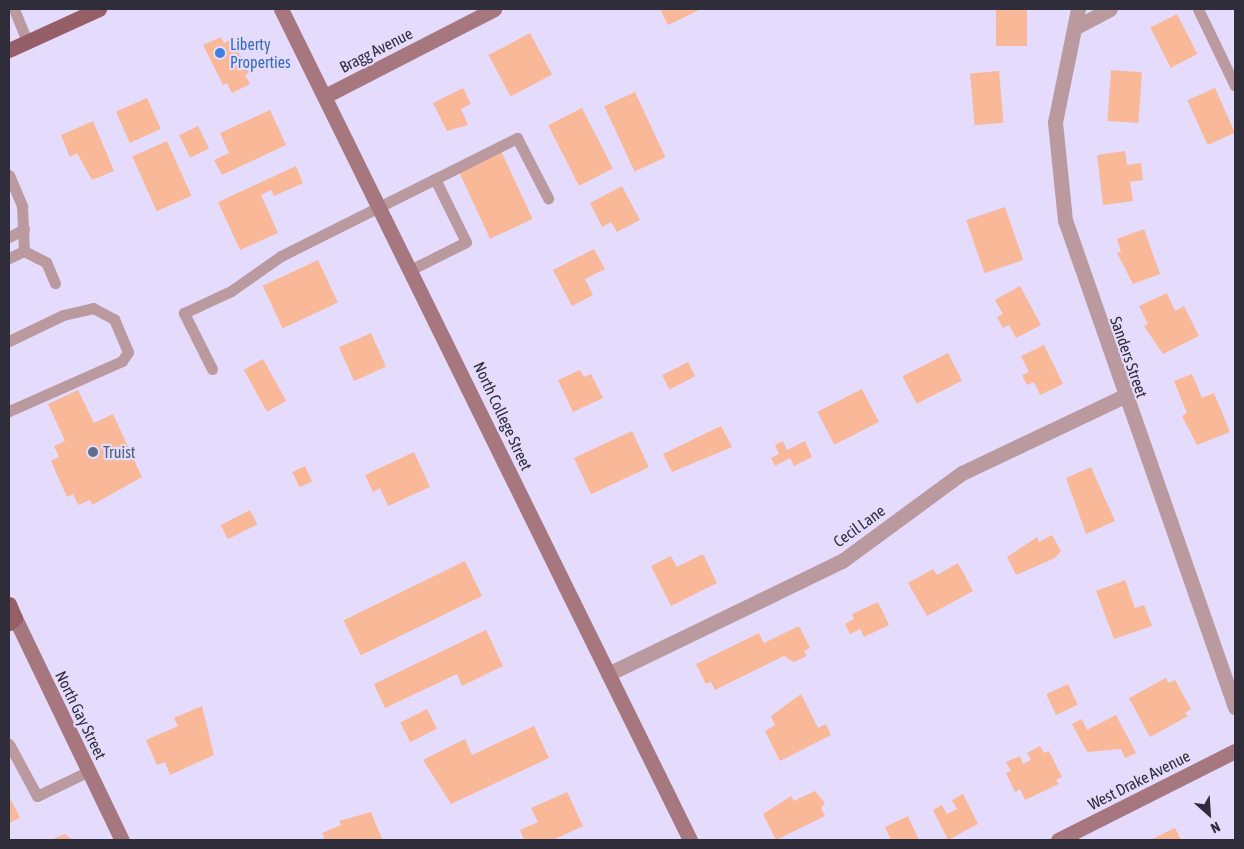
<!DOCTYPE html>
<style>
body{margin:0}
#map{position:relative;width:1244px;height:849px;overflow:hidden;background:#e4dbfd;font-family:"Asap Condensed",sans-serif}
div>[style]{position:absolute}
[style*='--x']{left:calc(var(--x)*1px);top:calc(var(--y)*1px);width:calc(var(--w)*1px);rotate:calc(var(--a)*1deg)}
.building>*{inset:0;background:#f9b998;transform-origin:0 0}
.lane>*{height:11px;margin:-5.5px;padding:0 5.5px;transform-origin:5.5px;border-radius:5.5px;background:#ba9a9e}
.street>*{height:15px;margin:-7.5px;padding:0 7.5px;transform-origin:7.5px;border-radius:7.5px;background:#ba9a9e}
.secondary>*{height:15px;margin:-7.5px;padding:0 7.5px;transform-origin:7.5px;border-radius:7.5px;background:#a6777e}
.primary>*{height:15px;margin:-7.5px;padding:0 7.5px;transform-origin:7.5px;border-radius:7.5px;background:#965e67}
.dots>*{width:14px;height:14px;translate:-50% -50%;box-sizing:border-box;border:2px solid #e4dbfd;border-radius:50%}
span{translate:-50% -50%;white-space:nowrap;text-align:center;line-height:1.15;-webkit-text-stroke:4.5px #e4dbfd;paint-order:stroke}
.shop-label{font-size:16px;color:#366cbe}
.left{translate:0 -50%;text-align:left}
.street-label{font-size:16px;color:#302d3a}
.service-label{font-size:16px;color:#4e5e75}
.frame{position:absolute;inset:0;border:10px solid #302d3a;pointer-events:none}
.north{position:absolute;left:1184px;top:789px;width:50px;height:50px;-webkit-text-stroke:4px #e4dbfd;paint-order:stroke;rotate:154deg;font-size:14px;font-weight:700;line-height:20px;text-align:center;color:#302d3a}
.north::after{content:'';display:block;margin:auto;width:18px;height:22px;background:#302d3a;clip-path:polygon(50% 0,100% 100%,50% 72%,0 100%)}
</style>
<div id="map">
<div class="building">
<i style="clip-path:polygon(660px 9px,701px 9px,668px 25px)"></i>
<i style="left:996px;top:9px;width:31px;height:37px"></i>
<i style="left:1177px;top:14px;width:45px;height:30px;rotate:63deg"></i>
<i style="left:530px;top:33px;width:47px;height:47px;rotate:62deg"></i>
<i style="clip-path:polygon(221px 37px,224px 43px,232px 39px,249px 73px,245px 75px,250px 84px,232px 93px,227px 83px,223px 85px,203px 45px)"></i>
<i style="left:1111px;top:70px;width:31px;height:51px;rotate:4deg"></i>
<i style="left:999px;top:71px;width:52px;height:29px;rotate:85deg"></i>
<i style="clip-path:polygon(463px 88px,471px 104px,461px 109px,468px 125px,447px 131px,433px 103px)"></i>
<i style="left:1215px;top:88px;width:49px;height:30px;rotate:66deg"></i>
<i style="left:635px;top:92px;width:72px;height:34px;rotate:65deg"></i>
<i style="left:147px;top:98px;width:34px;height:34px;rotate:66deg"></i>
<i style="left:582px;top:108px;width:68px;height:38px;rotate:63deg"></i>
<i style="clip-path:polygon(270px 110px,286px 145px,222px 175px,214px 160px,229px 153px,220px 133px)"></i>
<i style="clip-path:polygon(93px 121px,114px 171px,92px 180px,77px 153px,70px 157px,61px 135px)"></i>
<i style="left:198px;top:126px;width:25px;height:21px;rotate:64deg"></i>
<i style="left:167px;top:141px;width:60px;height:38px;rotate:66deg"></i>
<i style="left:501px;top:151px;width:75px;height:47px;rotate:65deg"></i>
<i style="clip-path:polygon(1125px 151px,1127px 165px,1141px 163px,1143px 180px,1130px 182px,1133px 201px,1103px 205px,1097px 155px)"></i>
<i style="clip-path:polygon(296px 166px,303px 183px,274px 196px,271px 190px,261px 195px,278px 233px,240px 250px,218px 202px)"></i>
<i style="clip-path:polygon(622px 186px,640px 220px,617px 232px,611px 222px,602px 227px,590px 203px)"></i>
<i style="left:1005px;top:207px;width:56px;height:41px;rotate:71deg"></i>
<i style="clip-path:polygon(1144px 229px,1160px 274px,1133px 284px,1117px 253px,1121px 252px,1117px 239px)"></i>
<i style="clip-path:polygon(594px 249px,605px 269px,585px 279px,593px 295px,572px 306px,553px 270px)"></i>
<i style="left:318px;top:260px;width:47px;height:61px;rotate:65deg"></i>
<i style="clip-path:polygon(1020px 286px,1041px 325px,1016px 338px,1009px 325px,1003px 328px,997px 317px,1003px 314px,995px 300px)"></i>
<i style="clip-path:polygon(1167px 293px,1175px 311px,1184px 306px,1199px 336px,1163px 354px,1144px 326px,1148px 324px,1139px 306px)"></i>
<i style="left:371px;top:333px;width:37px;height:35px;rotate:66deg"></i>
<i style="clip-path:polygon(1044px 345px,1063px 384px,1040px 395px,1034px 382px,1027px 385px,1022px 375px,1029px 372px,1021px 356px)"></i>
<i style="left:948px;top:353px;width:31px;height:51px;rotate:63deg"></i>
<i style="left:263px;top:359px;width:48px;height:22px;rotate:61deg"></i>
<i style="left:688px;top:362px;width:16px;height:29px;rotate:63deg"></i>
<i style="clip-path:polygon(580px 370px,584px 377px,591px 374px,603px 398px,573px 412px,558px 380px)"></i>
<i style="clip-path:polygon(1192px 374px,1202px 398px,1214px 393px,1230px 432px,1197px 445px,1182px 416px,1187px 413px,1174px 381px)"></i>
<i style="left:862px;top:389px;width:37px;height:50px;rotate:63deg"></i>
<i style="clip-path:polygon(78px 390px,94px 423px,113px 414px,142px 477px,92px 505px,90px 500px,78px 505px,73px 494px,67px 497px,51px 461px,59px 457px,54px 446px,65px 441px,48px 404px)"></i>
<i style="clip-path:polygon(721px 426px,732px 447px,672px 472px,663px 454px)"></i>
<i style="left:632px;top:431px;width:40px;height:64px;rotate:65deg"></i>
<i style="clip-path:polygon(783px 441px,787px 450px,805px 441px,812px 457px,794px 466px,790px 458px,775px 466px,771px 458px,779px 454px,775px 445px)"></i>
<i style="clip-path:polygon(414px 452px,430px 487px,388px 506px,380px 488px,373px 492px,365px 475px)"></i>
<i style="left:305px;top:466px;width:17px;height:14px;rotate:65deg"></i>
<i style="clip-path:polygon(1091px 467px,1115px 521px,1086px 534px,1066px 478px)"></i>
<i style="left:250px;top:510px;width:16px;height:33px;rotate:63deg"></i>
<i style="clip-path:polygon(1052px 535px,1061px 551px,1055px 558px,1016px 575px,1007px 557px,1037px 537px,1039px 542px)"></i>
<i style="clip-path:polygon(703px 554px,717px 583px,671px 606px,651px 566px,671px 556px,677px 567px)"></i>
<i style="left:465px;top:561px;width:39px;height:135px;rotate:64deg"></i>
<i style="clip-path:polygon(958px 563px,973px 591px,927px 616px,908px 583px,933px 569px,937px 575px)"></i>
<i style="clip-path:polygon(1125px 580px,1135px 608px,1144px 605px,1152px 626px,1114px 639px,1096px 591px)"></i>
<i style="clip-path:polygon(878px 602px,889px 625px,864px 637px,860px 629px,850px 634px,845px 624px,854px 619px,852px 614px)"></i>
<i style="clip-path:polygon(799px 626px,810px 648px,804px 651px,807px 656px,794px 662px,784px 656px,715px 690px,711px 682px,706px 684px,696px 664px,759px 633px,764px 643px)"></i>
<i style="clip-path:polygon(486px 630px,503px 666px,462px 686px,457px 674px,385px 708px,374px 684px)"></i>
<i style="clip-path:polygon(1166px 678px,1169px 683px,1175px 680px,1191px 709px,1185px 713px,1188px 716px,1150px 737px,1129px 698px)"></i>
<i style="left:1068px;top:684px;width:23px;height:24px;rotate:65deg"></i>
<i style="clip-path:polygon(801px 694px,818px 728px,826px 724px,831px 735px,780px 761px,765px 731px,775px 725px,771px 716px)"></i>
<i style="clip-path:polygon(202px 706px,214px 755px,170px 775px,165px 762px,157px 765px,146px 740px,178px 726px,174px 718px)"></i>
<i style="left:427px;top:709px;width:22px;height:30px;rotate:63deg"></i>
<i style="clip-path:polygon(1116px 715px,1136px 753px,1125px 758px,1121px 749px,1087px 752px,1072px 724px,1082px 719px,1087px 730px)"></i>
<i style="clip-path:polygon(534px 726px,549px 758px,451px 804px,423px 760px,465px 739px,472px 755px)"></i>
<i style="clip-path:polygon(1040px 746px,1044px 753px,1049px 751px,1062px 777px,1056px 780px,1059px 784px,1025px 800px,1020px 789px,1015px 792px,1006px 773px,1011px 771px,1006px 762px,1020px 756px,1023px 764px,1031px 760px,1027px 753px)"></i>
<i style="clip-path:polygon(815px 791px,825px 803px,821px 808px,825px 816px,776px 840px,763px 814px,791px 796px,794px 801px)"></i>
<i style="clip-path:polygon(567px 792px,583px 826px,553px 840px,524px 840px,520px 830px,538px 822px,531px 808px)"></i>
<i style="clip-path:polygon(963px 794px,978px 824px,948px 840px,933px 810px,942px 805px,947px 814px,957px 809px,952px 800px)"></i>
<i style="clip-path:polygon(9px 796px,20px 818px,9px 823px)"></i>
<i style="clip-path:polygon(371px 812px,382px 839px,325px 840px,322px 833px,341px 825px,339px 821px)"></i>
<i style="clip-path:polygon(908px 816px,919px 840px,891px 840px,885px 827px)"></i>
<i style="clip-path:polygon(1175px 828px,1181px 840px,1150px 840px)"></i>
<i style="clip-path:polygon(65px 834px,73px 840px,44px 840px,53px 839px)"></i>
</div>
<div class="lane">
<i style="--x:14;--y:9;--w:35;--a:68"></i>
<i style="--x:1198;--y:9;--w:85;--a:64.3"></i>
<i style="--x:9;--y:175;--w:34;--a:67"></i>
<i style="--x:22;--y:206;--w:45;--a:87.5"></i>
<i style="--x:435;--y:179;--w:92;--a:-26.6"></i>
<i style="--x:517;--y:138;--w:68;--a:62.7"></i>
<i style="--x:9;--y:237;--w:17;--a:-28"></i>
<i style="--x:24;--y:251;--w:25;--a:27"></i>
<i style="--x:46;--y:262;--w:23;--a:67"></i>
<i style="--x:9;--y:258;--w:17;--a:-25"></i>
<i style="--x:9;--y:341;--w:60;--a:-25.7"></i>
<i style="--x:63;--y:315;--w:31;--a:-13"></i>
<i style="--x:93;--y:308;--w:24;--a:28"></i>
<i style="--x:114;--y:319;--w:36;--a:67"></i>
<i style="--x:128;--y:352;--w:11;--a:124"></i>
<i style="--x:122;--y:361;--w:124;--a:156.1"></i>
<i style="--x:212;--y:369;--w:63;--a:-116.6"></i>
<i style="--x:184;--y:313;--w:52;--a:-25.1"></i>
<i style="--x:231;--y:291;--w:61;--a:-35"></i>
<i style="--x:281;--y:256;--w:172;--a:-26.6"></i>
<i style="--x:435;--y:179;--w:70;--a:63.8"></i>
<i style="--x:466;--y:242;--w:60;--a:153.4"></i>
<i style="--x:9;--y:744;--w:59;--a:61.7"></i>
<i style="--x:37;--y:796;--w:58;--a:-25.7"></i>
</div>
<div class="street">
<i style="--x:1078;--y:9;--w:115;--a:101.5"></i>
<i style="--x:1055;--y:122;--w:99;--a:84.2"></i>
<i style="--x:1065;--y:220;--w:516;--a:70.76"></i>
<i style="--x:1078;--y:26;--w:36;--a:-28"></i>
<i style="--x:608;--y:674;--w:260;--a:-25.8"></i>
<i style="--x:842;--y:561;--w:149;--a:-36.3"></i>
<i style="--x:962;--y:473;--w:179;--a:-25.4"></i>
</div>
<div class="secondary">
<i style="--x:281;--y:9;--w:926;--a:63.79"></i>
<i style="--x:327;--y:95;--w:188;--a:-27.2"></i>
<i style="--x:15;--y:618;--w:246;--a:64.3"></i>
<i style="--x:1058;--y:840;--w:198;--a:-26.7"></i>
</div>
<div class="primary">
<i style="--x:9;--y:50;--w:99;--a:-24.5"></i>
<i style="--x:9;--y:604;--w:15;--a:67"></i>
<i style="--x:15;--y:618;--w:8;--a:140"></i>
</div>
<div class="dots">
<i style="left:220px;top:53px;background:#3f7fe0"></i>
<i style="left:93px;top:452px;background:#5c6f8a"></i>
</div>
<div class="shop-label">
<span class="left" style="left:230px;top:53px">Liberty<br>Properties</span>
</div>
<div class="street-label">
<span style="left:376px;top:50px;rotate:-27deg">Bragg Avenue</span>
<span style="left:1129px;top:357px;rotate:71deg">Sanders Street</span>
<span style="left:503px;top:416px;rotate:65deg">North College Street</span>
<span style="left:859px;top:526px;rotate:-36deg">Cecil Lane</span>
<span style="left:81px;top:715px;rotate:64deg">North Gay Street</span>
<span style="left:1139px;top:780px;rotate:-27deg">West Drake Avenue</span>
</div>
<div class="service-label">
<span class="left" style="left:103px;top:452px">Truist</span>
</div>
<div class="frame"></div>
<div class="north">N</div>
</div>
